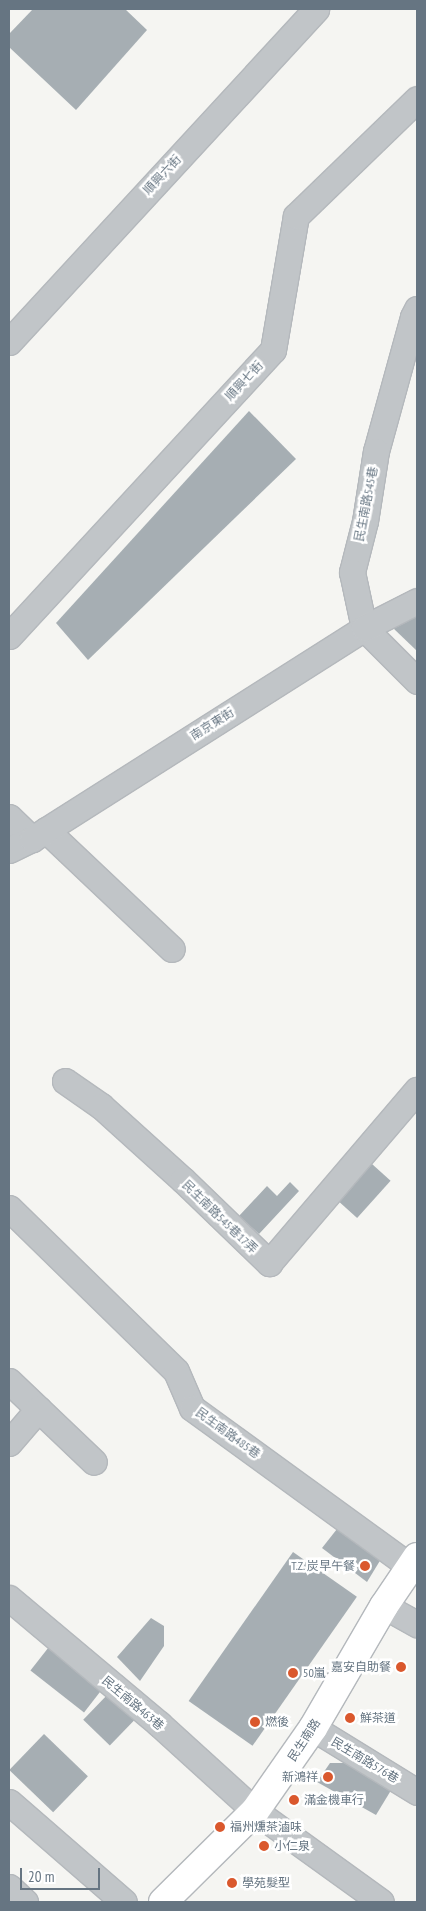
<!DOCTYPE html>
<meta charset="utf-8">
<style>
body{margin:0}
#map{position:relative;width:426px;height:1911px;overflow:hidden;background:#f5f5f2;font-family:"PT Sans Narrow","Noto Sans TC",sans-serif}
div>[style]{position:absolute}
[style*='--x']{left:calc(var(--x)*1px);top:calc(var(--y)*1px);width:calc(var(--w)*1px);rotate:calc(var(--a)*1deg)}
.building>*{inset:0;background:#a6aeb3;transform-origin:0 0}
.roads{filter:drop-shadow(1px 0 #b4b8bc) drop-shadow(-1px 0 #b4b8bc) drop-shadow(0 1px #b4b8bc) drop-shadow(0 -1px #b4b8bc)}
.minor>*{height:25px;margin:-12.5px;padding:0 12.5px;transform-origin:12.5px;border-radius:12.5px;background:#c1c5c8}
.major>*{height:28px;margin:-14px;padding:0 14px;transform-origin:14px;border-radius:14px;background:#fff}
.dots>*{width:14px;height:14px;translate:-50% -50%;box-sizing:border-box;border:2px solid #fff;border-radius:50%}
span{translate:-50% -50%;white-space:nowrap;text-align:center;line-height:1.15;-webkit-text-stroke:5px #fff;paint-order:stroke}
.street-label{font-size:12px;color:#667582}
.poi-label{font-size:12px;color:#667582}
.right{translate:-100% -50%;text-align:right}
.left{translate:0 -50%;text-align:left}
.frame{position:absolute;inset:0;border:10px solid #667582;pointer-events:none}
.scale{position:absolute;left:20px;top:1868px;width:80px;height:22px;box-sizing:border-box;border:2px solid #667582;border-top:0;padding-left:6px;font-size:15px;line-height:18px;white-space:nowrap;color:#667582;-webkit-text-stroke:4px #fff;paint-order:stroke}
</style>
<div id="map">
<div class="building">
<i style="clip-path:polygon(33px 9px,125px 9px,147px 30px,76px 110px,9px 47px,9px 34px)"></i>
<i style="clip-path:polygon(249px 411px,296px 459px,88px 660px,56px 623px)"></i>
<i style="clip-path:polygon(417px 602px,417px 651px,393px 628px)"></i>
<i style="left:372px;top:1164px;width:25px;height:50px;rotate:42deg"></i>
<i style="clip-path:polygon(290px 1182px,299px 1191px,259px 1234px,239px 1216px,267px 1186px,277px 1196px)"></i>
<i style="clip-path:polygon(337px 1529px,381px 1559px,367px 1582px,322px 1548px)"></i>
<i style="left:293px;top:1552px;width:78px;height:182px;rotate:35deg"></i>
<i style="clip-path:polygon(151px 1618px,164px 1626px,164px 1646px,140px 1681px,117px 1657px)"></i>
<i style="left:52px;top:1643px;width:68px;height:35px;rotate:38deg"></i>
<i style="left:111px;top:1691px;width:37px;height:40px;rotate:44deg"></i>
<i style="left:44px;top:1734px;width:61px;height:50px;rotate:44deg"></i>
<i style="clip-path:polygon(330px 1763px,353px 1763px,393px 1787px,376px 1815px,317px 1782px)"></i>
</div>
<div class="roads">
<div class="minor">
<i style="--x:417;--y:309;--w:9;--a:117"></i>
<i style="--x:413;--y:317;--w:139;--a:105.4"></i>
<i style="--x:376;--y:451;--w:71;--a:98.9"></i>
<i style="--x:365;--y:521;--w:53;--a:104.3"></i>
<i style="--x:352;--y:572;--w:57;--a:77.9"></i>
<i style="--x:364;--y:628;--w:75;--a:45"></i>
<i style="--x:9;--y:342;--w:453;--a:-47.3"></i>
<i style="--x:9;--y:636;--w:389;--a:-47.3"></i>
<i style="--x:273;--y:350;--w:136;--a:-80.3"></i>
<i style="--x:296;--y:216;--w:168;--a:-44"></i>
<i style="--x:9;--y:817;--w:32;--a:44"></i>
<i style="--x:46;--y:830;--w:173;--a:43.4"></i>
<i style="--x:9;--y:850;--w:25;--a:-26"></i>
<i style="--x:32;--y:839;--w:393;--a:-32.4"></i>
<i style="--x:364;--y:628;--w:59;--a:-27"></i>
<i style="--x:65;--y:1081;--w:44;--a:34.8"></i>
<i style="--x:101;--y:1106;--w:110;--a:42.1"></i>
<i style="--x:183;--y:1180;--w:120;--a:44"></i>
<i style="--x:269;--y:1263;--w:228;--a:-49.5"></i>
<i style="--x:9;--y:1208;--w:233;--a:44.3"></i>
<i style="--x:176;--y:1371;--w:40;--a:66.6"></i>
<i style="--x:192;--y:1408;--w:271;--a:36"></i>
<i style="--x:9;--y:1381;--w:117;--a:43.6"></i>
<i style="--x:9;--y:1443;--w:45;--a:-49.5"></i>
<i style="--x:9;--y:1598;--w:196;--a:40"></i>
<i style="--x:159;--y:1724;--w:130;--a:42.2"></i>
<i style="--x:255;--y:1811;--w:155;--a:35.8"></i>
<i style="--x:384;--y:1606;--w:38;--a:29"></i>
<i style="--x:313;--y:1728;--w:122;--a:31.6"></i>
<i style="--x:9;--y:1802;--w:152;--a:41"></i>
<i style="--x:9;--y:1887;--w:22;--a:43"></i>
</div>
<div class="major">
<i style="--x:163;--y:1902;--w:129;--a:-44.7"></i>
<i style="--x:255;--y:1811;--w:101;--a:-55.1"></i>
<i style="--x:313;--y:1728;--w:141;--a:-59.8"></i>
<i style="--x:384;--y:1606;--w:59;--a:-56"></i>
</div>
</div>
<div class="dots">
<i style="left:365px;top:1566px;background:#da582d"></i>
<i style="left:401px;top:1667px;background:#da582d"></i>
<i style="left:293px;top:1673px;background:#da582d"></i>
<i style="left:350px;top:1718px;background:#da582d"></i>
<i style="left:255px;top:1722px;background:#da582d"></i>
<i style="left:328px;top:1777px;background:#da582d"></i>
<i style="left:294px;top:1800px;background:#da582d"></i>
<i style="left:220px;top:1827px;background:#da582d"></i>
<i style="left:264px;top:1846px;background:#da582d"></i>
<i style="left:232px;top:1883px;background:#da582d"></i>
</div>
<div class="street-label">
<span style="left:162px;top:175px;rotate:-47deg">順興六街</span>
<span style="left:244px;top:381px;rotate:-47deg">順興七街</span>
<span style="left:366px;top:504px;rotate:-79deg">民生南路545巷</span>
<span style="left:212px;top:724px;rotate:-32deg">南京東街</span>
<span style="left:220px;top:1217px;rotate:44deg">民生南路545巷17弄</span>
<span style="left:228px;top:1433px;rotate:36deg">民生南路485巷</span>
<span style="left:133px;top:1703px;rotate:40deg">民生南路463巷</span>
<span style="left:304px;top:1740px;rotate:-57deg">民生南路</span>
<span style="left:365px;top:1760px;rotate:31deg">民生南路576巷</span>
</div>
<div class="poi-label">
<span class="right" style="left:355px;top:1566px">T.Z. 炭早午餐</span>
<span class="right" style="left:391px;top:1667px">嘉安自助餐</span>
<span class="left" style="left:303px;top:1673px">50嵐</span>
<span class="left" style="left:360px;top:1718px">鮮茶道</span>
<span class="left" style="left:265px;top:1722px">燃後</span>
<span class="right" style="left:318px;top:1777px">新鴻祥</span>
<span class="left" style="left:304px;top:1800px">滿金機車行</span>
<span class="left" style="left:230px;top:1827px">福州燻茶滷味</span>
<span class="left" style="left:274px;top:1846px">小仁泉</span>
<span class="left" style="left:242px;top:1883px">學苑髮型</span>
</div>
<div class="frame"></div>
<div class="scale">20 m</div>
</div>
